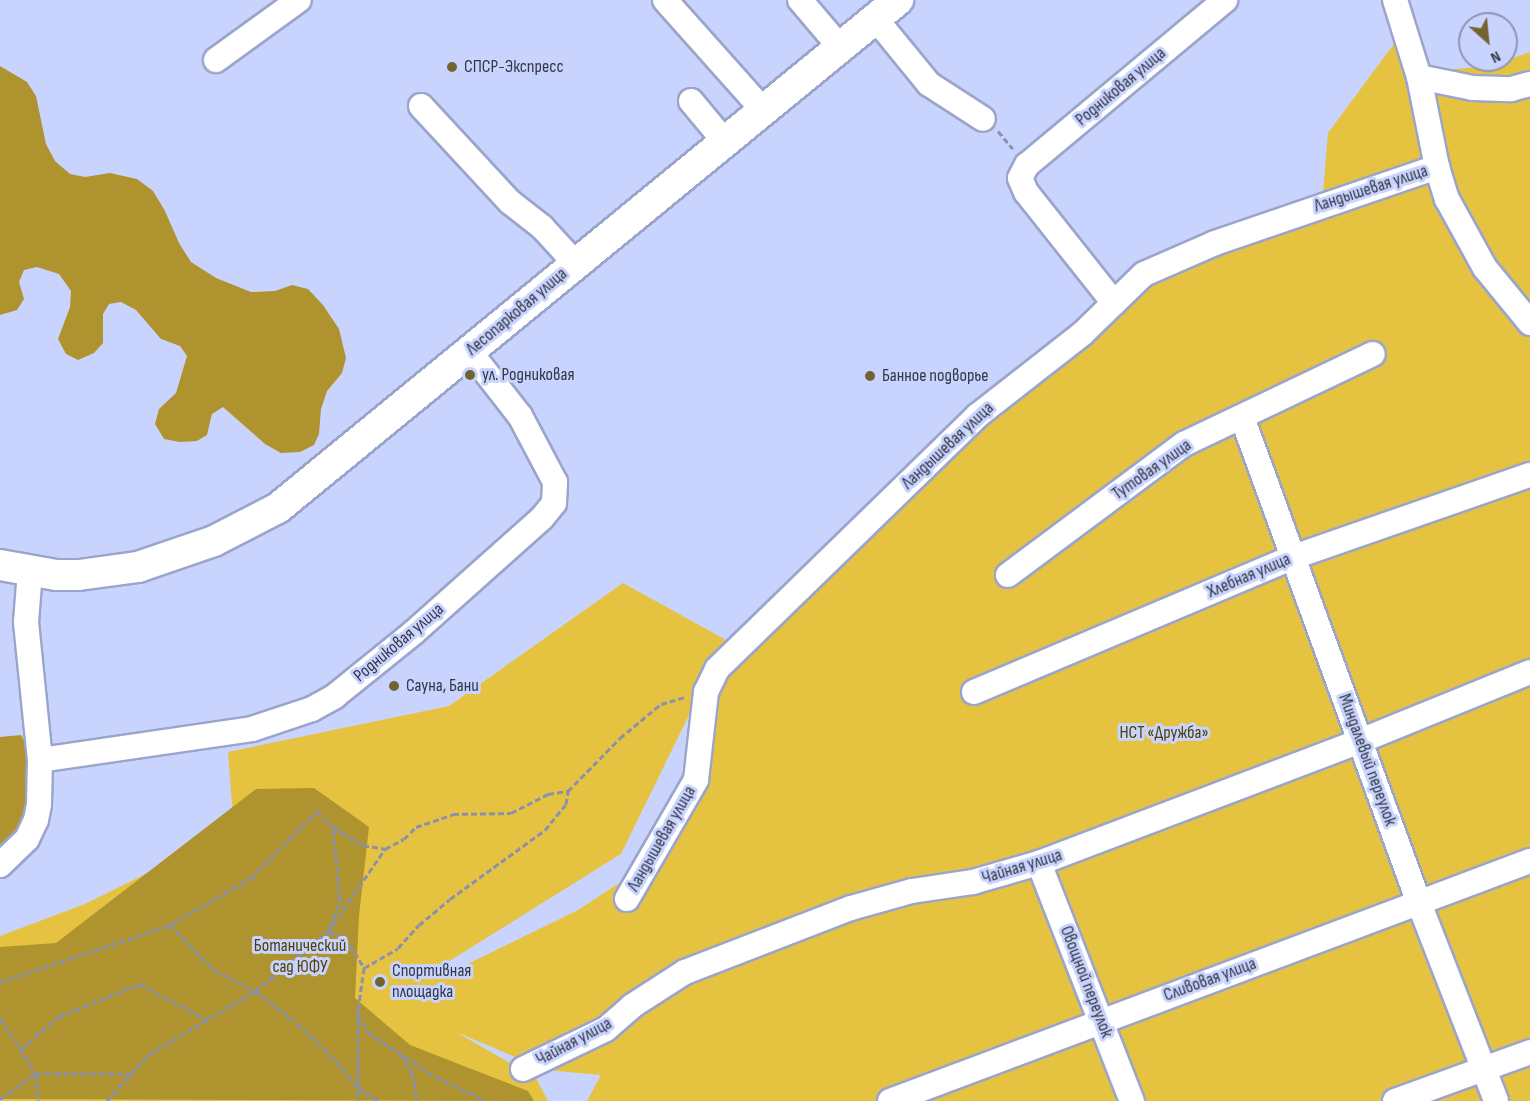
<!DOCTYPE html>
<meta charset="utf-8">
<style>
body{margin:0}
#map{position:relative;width:1530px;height:1101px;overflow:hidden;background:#c9d4fe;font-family:"Sofia Sans Condensed",sans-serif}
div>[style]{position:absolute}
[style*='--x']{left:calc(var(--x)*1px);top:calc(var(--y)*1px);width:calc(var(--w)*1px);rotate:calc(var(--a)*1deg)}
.green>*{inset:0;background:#e5c341}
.forest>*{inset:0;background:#ae932e}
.path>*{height:3px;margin-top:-1.5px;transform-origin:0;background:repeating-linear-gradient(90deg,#8991af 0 6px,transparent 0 9px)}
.roads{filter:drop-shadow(2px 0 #9ba5cc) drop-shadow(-2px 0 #9ba5cc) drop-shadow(0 2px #9ba5cc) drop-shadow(0 -2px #9ba5cc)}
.minor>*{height:24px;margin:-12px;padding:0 12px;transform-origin:12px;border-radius:12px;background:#fff}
.major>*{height:30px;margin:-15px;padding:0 15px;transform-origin:15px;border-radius:15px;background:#fff}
.dots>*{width:16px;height:16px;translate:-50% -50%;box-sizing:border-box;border:3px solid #c9d4fe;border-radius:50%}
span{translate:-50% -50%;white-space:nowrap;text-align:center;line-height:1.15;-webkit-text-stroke:6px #c9d4fe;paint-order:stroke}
.poi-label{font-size:18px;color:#333747}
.left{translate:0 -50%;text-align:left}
.street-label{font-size:18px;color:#333747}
.park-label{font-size:18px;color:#4e4007}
.north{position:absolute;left:1458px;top:12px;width:60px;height:60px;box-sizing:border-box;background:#c9d4fe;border:2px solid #8d95b5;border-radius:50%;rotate:153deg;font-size:16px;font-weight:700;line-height:24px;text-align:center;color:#333747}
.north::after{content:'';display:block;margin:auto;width:21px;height:27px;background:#726431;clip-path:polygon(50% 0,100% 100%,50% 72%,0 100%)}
</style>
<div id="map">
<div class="green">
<i style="clip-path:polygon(evenodd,1396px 41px,1406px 73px,1491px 66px,1530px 52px,1530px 1101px,587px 1101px,601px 1075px,546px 1070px,456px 1032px,536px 1078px,548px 1101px,0 1101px,0 936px,85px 904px,234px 830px,228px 752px,449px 706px,623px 583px,726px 640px,720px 651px,1098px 306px,1121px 281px,1323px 193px,1328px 133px,1396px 41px,714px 664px,701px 769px,633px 874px,578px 910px,445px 975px,443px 965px,621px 854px,714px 664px)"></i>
</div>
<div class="forest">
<i style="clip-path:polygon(0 66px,27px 82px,36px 96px,46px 144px,55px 161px,70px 174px,85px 177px,110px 173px,137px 179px,153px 191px,165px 211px,179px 243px,191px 262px,216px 278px,251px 292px,275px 291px,292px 285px,308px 289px,323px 305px,339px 329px,346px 358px,342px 373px,327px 391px,321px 409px,319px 434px,314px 445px,300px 452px,281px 453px,265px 444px,223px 407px,212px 414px,207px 435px,197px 441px,180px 442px,164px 439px,155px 424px,159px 409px,176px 393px,187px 356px,180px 346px,161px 339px,136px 310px,121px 302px,109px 304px,103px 314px,103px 343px,94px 353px,78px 360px,66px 354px,58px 339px,70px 307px,71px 291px,59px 274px,37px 267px,24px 270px,19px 282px,24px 299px,17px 310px,0 315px)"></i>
<i style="clip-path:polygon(21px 735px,31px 753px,31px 817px,0 857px,0 737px)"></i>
<i style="clip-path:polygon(314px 788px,369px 827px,359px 916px,355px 998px,410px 1045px,528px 1091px,534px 1101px,0 1099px,0 947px,56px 943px,256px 789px)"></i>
</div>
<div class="path">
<i style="--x:998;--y:131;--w:23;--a:50"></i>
<i style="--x:170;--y:925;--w:63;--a:45.6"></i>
<i style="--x:214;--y:970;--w:46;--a:27.1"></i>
<i style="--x:255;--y:991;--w:44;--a:36.6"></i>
<i style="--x:290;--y:1017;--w:46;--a:42.4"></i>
<i style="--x:324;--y:1048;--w:52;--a:48.9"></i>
<i style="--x:358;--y:1087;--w:24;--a:35"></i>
<i style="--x:330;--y:927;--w:30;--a:-70"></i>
<i style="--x:340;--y:899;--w:71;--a:-95.6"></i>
<i style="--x:329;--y:932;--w:17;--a:17"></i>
<i style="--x:345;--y:937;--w:36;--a:58"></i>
<i style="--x:364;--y:968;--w:42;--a:98.1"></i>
<i style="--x:358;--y:1010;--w:91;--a:90"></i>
<i style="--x:364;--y:968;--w:39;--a:-30"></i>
<i style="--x:398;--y:948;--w:31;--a:-48"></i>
<i style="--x:419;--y:925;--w:40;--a:-40"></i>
<i style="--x:450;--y:899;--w:117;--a:-36"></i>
<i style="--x:545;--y:830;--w:33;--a:-51"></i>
<i style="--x:566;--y:804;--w:13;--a:-81"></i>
<i style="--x:568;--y:791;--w:74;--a:-45.5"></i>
<i style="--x:620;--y:738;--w:53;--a:-39.7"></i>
<i style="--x:661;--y:704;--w:25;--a:-16"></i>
<i style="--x:0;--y:982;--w:179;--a:-18.5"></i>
<i style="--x:170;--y:925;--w:94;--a:-30.1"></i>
<i style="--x:251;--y:878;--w:94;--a:-45.4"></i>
<i style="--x:317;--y:811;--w:23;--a:45"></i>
<i style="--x:333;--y:827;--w:35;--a:31"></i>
<i style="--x:363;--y:845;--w:22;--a:10"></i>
<i style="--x:359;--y:1014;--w:20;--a:66"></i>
<i style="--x:367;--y:1032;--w:82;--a:33.1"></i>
<i style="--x:436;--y:1077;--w:55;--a:25.6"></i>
<i style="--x:0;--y:1018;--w:66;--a:56.8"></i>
<i style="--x:36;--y:1073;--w:28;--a:86"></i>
<i style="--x:21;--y:1049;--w:49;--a:-40.9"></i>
<i style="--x:58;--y:1017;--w:88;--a:-21.9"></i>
<i style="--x:140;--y:984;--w:76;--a:28.2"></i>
<i style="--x:399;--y:1053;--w:24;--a:57"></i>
<i style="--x:412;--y:1073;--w:28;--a:80"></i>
<i style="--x:0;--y:1099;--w:44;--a:-35.8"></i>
<i style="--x:36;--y:1073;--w:95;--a:0.6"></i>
<i style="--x:107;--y:1101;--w:62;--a:-48.3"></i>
<i style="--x:148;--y:1055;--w:125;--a:-30.9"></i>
<i style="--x:255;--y:991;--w:94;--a:-38.9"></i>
<i style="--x:328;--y:932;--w:101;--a:-55.5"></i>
<i style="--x:385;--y:849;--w:21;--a:-28"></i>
<i style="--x:404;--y:839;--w:17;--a:-45"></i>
<i style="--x:416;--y:827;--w:39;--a:-19"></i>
<i style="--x:453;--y:814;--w:58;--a:-1"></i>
<i style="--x:511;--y:813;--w:42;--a:-27.2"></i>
<i style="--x:548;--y:794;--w:20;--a:-9"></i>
</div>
<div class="roads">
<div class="minor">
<i style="--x:665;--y:0;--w:147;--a:48.3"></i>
<i style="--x:800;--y:0;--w:62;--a:49.6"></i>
<i style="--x:1395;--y:0;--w:81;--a:72.7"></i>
<i style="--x:1419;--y:77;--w:92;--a:78.7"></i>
<i style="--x:1437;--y:167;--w:34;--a:73"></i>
<i style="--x:1447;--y:199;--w:79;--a:61.2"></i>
<i style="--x:1485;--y:268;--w:71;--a:50.7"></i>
<i style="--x:875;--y:18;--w:85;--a:50.7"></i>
<i style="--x:929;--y:84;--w:64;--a:32.9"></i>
<i style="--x:216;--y:60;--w:102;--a:-35.9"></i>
<i style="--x:1419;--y:77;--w:55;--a:11.5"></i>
<i style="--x:1473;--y:88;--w:38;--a:2"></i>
<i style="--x:1511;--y:89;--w:20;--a:-15"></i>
<i style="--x:691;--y:101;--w:53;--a:50.3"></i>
<i style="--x:421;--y:106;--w:131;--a:47.2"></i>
<i style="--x:510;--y:202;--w:41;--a:38"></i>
<i style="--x:542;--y:227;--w:49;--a:47.5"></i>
<i style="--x:1114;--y:303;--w:142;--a:-128.4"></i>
<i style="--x:1026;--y:192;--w:15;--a:-113"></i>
<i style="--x:1020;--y:178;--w:15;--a:-62"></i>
<i style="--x:1027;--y:165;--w:258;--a:-39.8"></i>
<i style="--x:1242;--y:417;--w:517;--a:69.99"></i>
<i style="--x:1419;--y:903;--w:212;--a:68.7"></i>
<i style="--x:1008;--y:575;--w:219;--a:-36.7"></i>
<i style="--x:1184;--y:444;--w:209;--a:-25.5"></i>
<i style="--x:974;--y:692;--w:344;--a:-22.9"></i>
<i style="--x:1291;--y:558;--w:253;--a:-19.2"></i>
<i style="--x:40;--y:760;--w:214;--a:-8.3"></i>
<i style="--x:252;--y:729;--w:63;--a:-18.4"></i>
<i style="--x:312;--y:709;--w:26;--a:-29"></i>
<i style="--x:335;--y:696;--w:100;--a:-38.9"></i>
<i style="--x:413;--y:633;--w:173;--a:-41.7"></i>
<i style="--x:542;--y:518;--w:19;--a:-51"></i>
<i style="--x:554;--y:503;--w:21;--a:-87"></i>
<i style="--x:555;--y:482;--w:75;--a:-117.9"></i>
<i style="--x:520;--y:416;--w:81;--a:-128"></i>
<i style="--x:1039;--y:863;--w:256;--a:68.7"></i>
<i style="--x:0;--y:865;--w:37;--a:-44"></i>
<i style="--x:27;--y:839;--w:21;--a:-65"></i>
<i style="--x:36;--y:820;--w:16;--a:-79"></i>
<i style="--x:39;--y:804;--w:44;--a:-88.7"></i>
<i style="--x:40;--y:760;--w:139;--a:-95.8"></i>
<i style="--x:26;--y:622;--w:51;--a:-85.5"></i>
<i style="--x:627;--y:899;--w:138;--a:-59.9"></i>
<i style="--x:696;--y:780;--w:89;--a:-83.5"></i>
<i style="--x:706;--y:692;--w:25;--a:-64"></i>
<i style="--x:717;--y:669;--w:363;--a:-44.2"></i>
<i style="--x:977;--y:416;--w:133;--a:-38"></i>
<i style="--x:1082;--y:334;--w:86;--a:-44.1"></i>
<i style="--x:1144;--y:274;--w:77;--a:-23.6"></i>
<i style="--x:1215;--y:243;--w:235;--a:-18.9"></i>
<i style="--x:523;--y:1069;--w:92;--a:-25.7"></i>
<i style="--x:606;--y:1029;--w:35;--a:-41"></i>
<i style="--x:632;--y:1006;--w:63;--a:-32.7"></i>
<i style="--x:685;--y:972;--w:178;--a:-21.1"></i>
<i style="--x:851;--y:908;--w:63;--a:-15.6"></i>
<i style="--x:912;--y:891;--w:62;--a:-8.4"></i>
<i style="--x:973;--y:882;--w:69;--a:-16.1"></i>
<i style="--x:1039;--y:863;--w:343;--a:-20.8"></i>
<i style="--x:1360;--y:741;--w:183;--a:-22.1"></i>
<i style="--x:890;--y:1101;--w:684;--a:-20.56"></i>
<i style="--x:1395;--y:1101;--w:144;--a:-19.9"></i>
</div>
<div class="major">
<i style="--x:0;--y:565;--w:57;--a:10.1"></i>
<i style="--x:56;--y:575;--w:23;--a:0"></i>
<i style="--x:79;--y:575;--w:60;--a:-7.7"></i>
<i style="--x:138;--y:567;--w:80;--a:-18.9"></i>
<i style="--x:214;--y:541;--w:72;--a:-27.3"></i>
<i style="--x:278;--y:508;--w:802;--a:-39.33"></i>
</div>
</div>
<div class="dots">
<i style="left:452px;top:67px;background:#726431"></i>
<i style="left:470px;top:375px;background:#726431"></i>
<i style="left:870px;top:376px;background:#726431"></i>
<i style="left:394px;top:686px;background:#726431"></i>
<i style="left:380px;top:982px;background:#726431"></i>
</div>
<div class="poi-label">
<span class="left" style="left:464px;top:67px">СПСР-Экспресс</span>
<span class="left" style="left:482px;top:375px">ул. Родниковая</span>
<span class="left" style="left:882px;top:376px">Банное подворье</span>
<span class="left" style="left:406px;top:686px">Сауна, Бани</span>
<span class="left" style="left:392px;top:982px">Спортивная<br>площадка</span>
</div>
<div class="street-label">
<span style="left:1121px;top:87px;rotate:-40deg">Родниковая улица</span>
<span style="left:1371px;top:189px;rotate:-18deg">Ландышевая улица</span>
<span style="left:517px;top:312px;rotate:-40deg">Лесопарковая улица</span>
<span style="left:948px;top:446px;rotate:-43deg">Ландышевая улица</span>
<span style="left:1152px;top:470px;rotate:-35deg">Тутовая улица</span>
<span style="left:1249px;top:576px;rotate:-23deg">Хлебная улица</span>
<span style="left:399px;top:643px;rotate:-40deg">Родниковая улица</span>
<span style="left:1367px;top:760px;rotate:70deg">Миндалевый переулок</span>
<span style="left:662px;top:839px;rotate:-60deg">Ландышевая улица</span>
<span style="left:1022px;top:867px;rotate:-17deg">Чайная улица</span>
<span style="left:1210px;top:980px;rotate:-20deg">Сливовая улица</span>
<span style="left:1086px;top:982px;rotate:69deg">Овощной переулок</span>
<span style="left:574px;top:1042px;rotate:-28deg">Чайная улица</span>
</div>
<div class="park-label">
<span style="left:1164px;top:733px">НСТ «Дружба»</span>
<span style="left:300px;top:957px">Ботанический<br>сад ЮФУ</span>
</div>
<div class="north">N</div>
</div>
